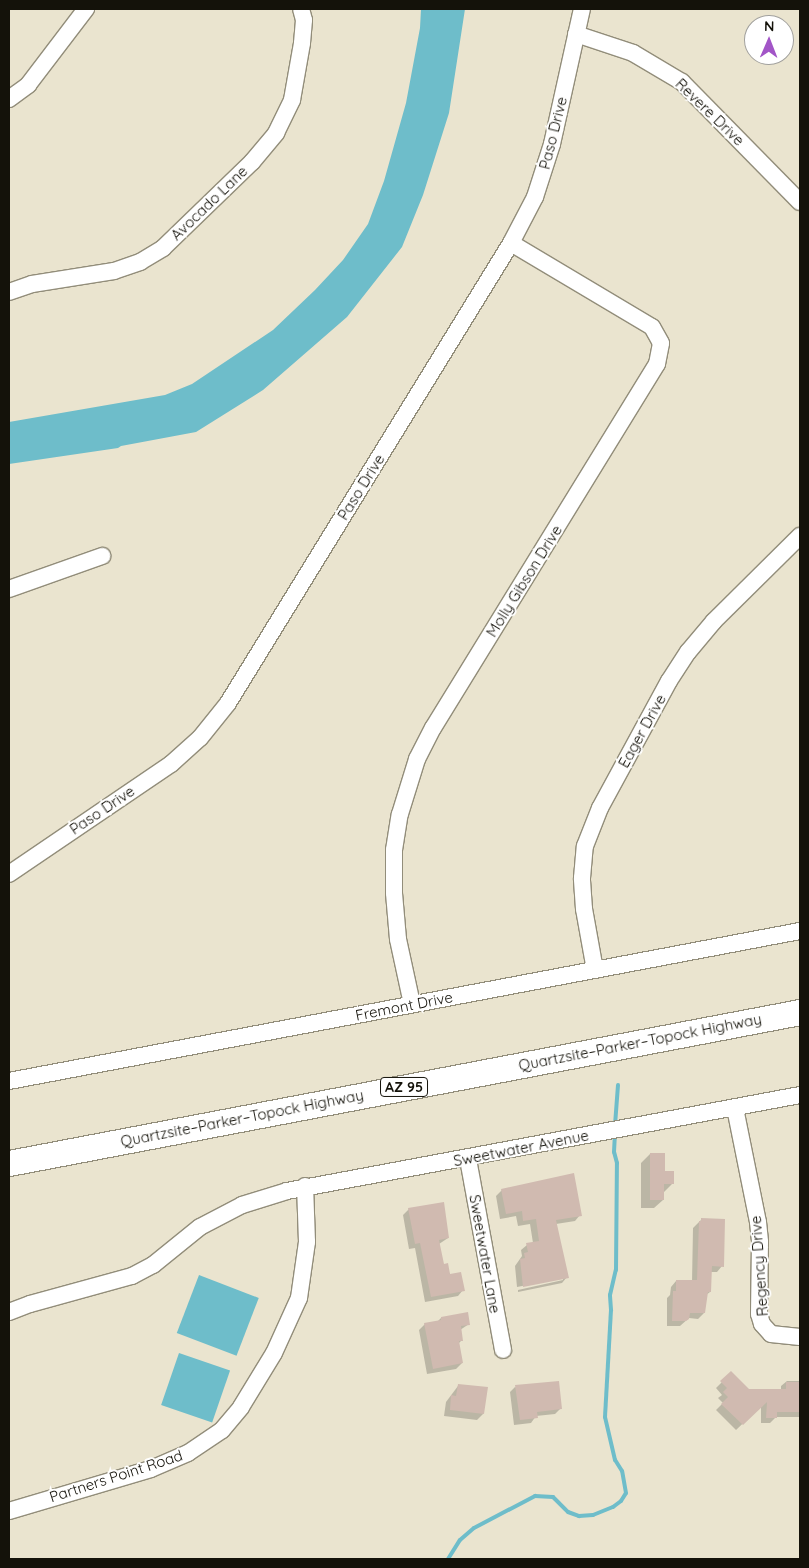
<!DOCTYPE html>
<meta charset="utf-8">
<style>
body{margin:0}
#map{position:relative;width:809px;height:1568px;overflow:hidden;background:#eae4cf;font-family:Quicksand,sans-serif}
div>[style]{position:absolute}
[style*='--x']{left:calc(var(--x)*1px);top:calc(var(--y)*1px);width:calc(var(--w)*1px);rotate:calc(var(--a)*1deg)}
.water>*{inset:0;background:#6ebdca;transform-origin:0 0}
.shadow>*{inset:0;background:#0003}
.stream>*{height:4px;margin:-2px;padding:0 2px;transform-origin:2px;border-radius:2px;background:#6ebdca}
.building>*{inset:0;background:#d0bab0}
.roads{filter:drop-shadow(1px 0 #928d7a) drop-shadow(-1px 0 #928d7a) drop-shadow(0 1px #928d7a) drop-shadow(0 -1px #928d7a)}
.minor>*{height:16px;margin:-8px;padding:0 8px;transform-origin:8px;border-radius:8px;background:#fff}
.highway>*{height:25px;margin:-12.5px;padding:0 12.5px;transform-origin:12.5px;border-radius:12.5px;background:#fff}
span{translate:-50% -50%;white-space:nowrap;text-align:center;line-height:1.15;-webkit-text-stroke:4px #fff;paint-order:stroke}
.shield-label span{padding:1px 4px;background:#fff;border:1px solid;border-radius:4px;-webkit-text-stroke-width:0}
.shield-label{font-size:14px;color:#14120a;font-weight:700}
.street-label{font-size:15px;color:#14120a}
.frame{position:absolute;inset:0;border:10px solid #14120a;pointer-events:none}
.north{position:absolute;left:744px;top:15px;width:50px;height:50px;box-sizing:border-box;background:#fff;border:1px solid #a1a09d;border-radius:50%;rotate:1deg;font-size:14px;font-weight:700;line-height:20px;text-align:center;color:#14120a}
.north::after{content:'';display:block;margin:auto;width:18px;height:22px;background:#a255c7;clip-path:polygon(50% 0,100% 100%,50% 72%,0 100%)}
</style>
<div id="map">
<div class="water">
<i style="clip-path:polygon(421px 9px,465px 9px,449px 113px,423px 195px,402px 247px,347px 317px,263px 390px,196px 432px,121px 446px,118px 448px,9px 464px,9px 422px,165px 395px,192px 384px,273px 330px,315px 290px,343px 260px,368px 224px,384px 181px,406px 103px,420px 28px)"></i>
<i style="left:199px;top:1275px;width:64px;height:62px;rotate:21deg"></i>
<i style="left:179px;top:1353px;width:54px;height:55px;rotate:19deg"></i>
</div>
<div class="shadow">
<i style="clip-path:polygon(650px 1154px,672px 1184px,663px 1193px,663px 1200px,654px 1208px,641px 1208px,641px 1163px)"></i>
<i style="clip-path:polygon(502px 1190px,580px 1215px,575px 1221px,556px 1224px,567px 1277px,562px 1283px,518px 1292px,518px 1290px,563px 1280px,563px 1278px,517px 1287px,515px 1266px,522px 1256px,521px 1250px,527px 1245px,533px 1243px,530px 1224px,518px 1226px,516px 1216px,500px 1219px,496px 1196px)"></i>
<i style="clip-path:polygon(409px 1209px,448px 1238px,439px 1244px,443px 1265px,463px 1290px,458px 1296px,425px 1302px,415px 1248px,409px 1249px,403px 1215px)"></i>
<i style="clip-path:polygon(702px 1219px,722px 1266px,717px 1272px,710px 1272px,710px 1292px,706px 1295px,704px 1313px,698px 1319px,689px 1318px,680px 1326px,667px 1326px,667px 1298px,670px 1295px,671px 1287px,676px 1281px,692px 1282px,693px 1228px)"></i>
<i style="clip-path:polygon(441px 1318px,469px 1324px,460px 1330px,462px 1340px,458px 1344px,462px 1363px,456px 1369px,427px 1374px,419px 1330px,425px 1324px,437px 1322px)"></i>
<i style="clip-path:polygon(731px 1373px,749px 1390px,781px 1390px,781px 1386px,787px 1381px,800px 1381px,800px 1417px,776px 1417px,770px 1423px,761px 1423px,761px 1406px,736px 1430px,716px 1410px,723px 1403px,718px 1398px,722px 1395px,716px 1388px)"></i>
<i style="clip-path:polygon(458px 1386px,486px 1388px,483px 1414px,477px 1420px,444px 1416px,446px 1402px)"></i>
<i style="clip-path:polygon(515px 1387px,561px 1408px,555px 1414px,536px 1416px,531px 1423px,514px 1425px,510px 1392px)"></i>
</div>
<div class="stream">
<i style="--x:615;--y:1125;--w:40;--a:-85.7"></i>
<i style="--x:448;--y:1559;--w:22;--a:-58"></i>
<i style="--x:460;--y:1540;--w:18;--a:-41"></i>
<i style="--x:474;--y:1528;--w:69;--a:-27.7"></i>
<i style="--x:535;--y:1496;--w:18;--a:3"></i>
<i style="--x:553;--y:1497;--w:21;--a:45"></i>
<i style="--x:568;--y:1512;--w:12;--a:20"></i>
<i style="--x:579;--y:1516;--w:14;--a:-4"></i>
<i style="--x:593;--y:1515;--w:22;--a:-22"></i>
<i style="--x:613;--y:1507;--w:10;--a:-37"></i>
<i style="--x:621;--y:1501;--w:9;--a:-58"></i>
<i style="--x:626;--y:1493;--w:22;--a:-100"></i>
<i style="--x:622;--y:1471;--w:13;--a:-122"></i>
<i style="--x:615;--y:1460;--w:44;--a:-103.1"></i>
<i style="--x:605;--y:1417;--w:107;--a:-86.8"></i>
<i style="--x:611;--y:1310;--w:15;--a:-94"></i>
<i style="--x:610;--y:1295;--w:26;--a:-77"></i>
<i style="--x:616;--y:1270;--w:107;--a:-89.5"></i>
<i style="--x:617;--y:1163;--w:11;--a:-105"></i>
<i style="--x:614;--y:1152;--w:18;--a:-87"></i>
</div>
<div class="building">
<i style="clip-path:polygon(650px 1153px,665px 1153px,665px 1171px,674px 1171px,674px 1184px,664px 1184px,664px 1200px,650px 1200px)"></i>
<i style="clip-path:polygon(574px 1173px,582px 1216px,556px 1220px,569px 1278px,523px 1287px,520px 1259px,525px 1258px,524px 1253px,528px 1252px,526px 1243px,539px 1241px,536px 1219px,523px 1221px,522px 1211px,506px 1214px,501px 1189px)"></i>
<i style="clip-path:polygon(444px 1202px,449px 1238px,439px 1240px,444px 1264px,448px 1263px,450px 1274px,461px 1272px,465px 1291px,431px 1297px,420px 1243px,415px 1244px,408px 1208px)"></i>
<i style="clip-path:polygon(701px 1218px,725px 1219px,724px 1267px,712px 1266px,711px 1292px,708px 1292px,705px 1313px,690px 1313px,689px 1319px,686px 1321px,672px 1321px,673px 1291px,676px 1291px,676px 1280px,697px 1280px,699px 1221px,701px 1221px)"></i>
<i style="clip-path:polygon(468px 1312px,470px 1325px,461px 1326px,463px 1341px,459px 1341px,463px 1363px,433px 1369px,424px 1323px,441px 1320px,441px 1317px)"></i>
<i style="clip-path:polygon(731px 1371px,749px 1389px,786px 1389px,786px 1382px,800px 1382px,800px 1412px,777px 1412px,777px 1418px,766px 1418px,767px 1402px,743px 1425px,721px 1404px,728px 1397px,723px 1392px,727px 1388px,720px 1381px)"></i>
<i style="clip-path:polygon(559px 1381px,562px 1409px,537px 1412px,538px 1418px,520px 1420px,515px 1385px)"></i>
<i style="clip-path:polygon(458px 1384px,488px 1387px,484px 1414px,450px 1410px,451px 1395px,456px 1396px)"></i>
</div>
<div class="roads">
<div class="minor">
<i style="--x:576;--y:34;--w:60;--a:18.4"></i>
<i style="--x:633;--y:53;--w:57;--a:30.6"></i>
<i style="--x:682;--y:82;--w:168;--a:45.5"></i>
<i style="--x:9;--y:99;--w:24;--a:-36"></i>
<i style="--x:28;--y:85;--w:96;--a:-52.7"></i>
<i style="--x:9;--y:292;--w:24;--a:-19"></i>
<i style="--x:32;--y:284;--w:83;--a:-9"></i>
<i style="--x:114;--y:271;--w:28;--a:-19"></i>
<i style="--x:140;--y:262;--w:27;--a:-31"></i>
<i style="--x:163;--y:248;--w:124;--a:-44"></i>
<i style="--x:252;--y:162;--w:38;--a:-50"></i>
<i style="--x:276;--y:133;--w:37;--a:-64"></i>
<i style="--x:292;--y:100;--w:58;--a:-80"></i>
<i style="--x:302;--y:43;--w:23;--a:-85"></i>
<i style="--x:304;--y:20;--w:11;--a:-105"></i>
<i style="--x:9;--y:589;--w:99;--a:-19.5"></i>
<i style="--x:9;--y:874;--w:196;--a:-34.2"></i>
<i style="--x:171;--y:764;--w:39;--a:-42"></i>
<i style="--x:200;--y:738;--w:45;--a:-51.3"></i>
<i style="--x:228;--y:703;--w:540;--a:-58.4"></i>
<i style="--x:511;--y:243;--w:52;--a:-62.4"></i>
<i style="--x:535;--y:197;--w:56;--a:-72.2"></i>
<i style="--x:552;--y:144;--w:138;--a:-77.5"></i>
<i style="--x:595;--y:970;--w:62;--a:-100.2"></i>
<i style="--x:584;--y:909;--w:31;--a:-94"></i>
<i style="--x:582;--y:878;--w:32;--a:-85"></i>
<i style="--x:585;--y:846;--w:41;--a:-68.5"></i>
<i style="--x:600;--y:808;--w:145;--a:-61.5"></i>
<i style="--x:669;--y:681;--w:35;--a:-57"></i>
<i style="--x:688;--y:652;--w:40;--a:-50"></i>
<i style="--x:714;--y:621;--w:121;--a:-44.7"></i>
<i style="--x:412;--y:1004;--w:66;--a:-102.2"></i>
<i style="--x:398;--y:939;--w:46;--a:-95"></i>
<i style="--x:394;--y:893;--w:43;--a:-90"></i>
<i style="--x:394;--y:850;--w:36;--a:-81"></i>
<i style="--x:400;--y:814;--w:58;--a:-72.8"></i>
<i style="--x:417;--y:759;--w:35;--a:-63"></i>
<i style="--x:433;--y:728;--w:427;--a:-58.4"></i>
<i style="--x:657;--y:364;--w:21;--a:-79"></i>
<i style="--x:661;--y:343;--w:18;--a:-119"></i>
<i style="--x:652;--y:327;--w:164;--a:-149.2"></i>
<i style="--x:9;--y:1081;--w:805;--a:-10.74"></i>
<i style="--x:735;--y:1108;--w:116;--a:78.6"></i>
<i style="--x:758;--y:1222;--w:20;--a:84"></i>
<i style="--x:760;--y:1242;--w:72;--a:90.8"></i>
<i style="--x:759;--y:1314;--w:10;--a:73"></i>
<i style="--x:762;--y:1324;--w:13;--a:48"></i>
<i style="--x:771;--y:1334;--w:29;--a:6"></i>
<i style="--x:468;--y:1159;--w:194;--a:79.6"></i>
<i style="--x:9;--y:1312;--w:22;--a:-21"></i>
<i style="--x:30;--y:1304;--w:106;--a:-15.4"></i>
<i style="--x:132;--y:1276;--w:24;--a:-28"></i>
<i style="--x:153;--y:1265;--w:60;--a:-39"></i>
<i style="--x:200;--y:1227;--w:47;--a:-27.6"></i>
<i style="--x:242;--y:1205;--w:47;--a:-17.3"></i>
<i style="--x:287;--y:1191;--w:522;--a:-10.6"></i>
<i style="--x:9;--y:1511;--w:148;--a:-16.5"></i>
<i style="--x:151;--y:1469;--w:40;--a:-23.4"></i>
<i style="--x:188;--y:1453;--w:41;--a:-34.1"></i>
<i style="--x:222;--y:1430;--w:30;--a:-50"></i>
<i style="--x:241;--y:1407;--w:63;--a:-58.6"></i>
<i style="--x:274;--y:1353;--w:60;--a:-65.6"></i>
<i style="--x:299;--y:1298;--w:57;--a:-81.9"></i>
<i style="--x:307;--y:1242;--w:56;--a:-92"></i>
</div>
<div class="highway">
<i style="--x:9;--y:1163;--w:805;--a:-10.81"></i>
</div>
</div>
<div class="shield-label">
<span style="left:404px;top:1087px">AZ 95</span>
</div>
<div class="street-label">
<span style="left:710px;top:112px;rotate:44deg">Revere Drive</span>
<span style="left:553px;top:133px;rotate:-76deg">Paso Drive</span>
<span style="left:209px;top:203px;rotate:-44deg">Avocado Lane</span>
<span style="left:361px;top:487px;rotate:-58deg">Paso Drive</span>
<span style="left:524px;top:581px;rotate:-58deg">Molly Gibson Drive</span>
<span style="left:642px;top:731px;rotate:-61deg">Eager Drive</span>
<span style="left:102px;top:810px;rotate:-34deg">Paso Drive</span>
<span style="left:404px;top:1006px;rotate:-11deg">Fremont Drive</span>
<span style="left:640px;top:1042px;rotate:-11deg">Quartzsite–Parker–Topock Highway</span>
<span style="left:242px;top:1118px;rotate:-11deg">Quartzsite–Parker–Topock Highway</span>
<span style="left:521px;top:1148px;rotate:-11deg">Sweetwater Avenue</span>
<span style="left:485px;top:1254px;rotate:80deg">Sweetwater Lane</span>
<span style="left:759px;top:1266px;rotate:-94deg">Regency Drive</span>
<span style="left:116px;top:1476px;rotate:-18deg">Partners Point Road</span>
</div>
<div class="frame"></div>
<div class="north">N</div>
</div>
